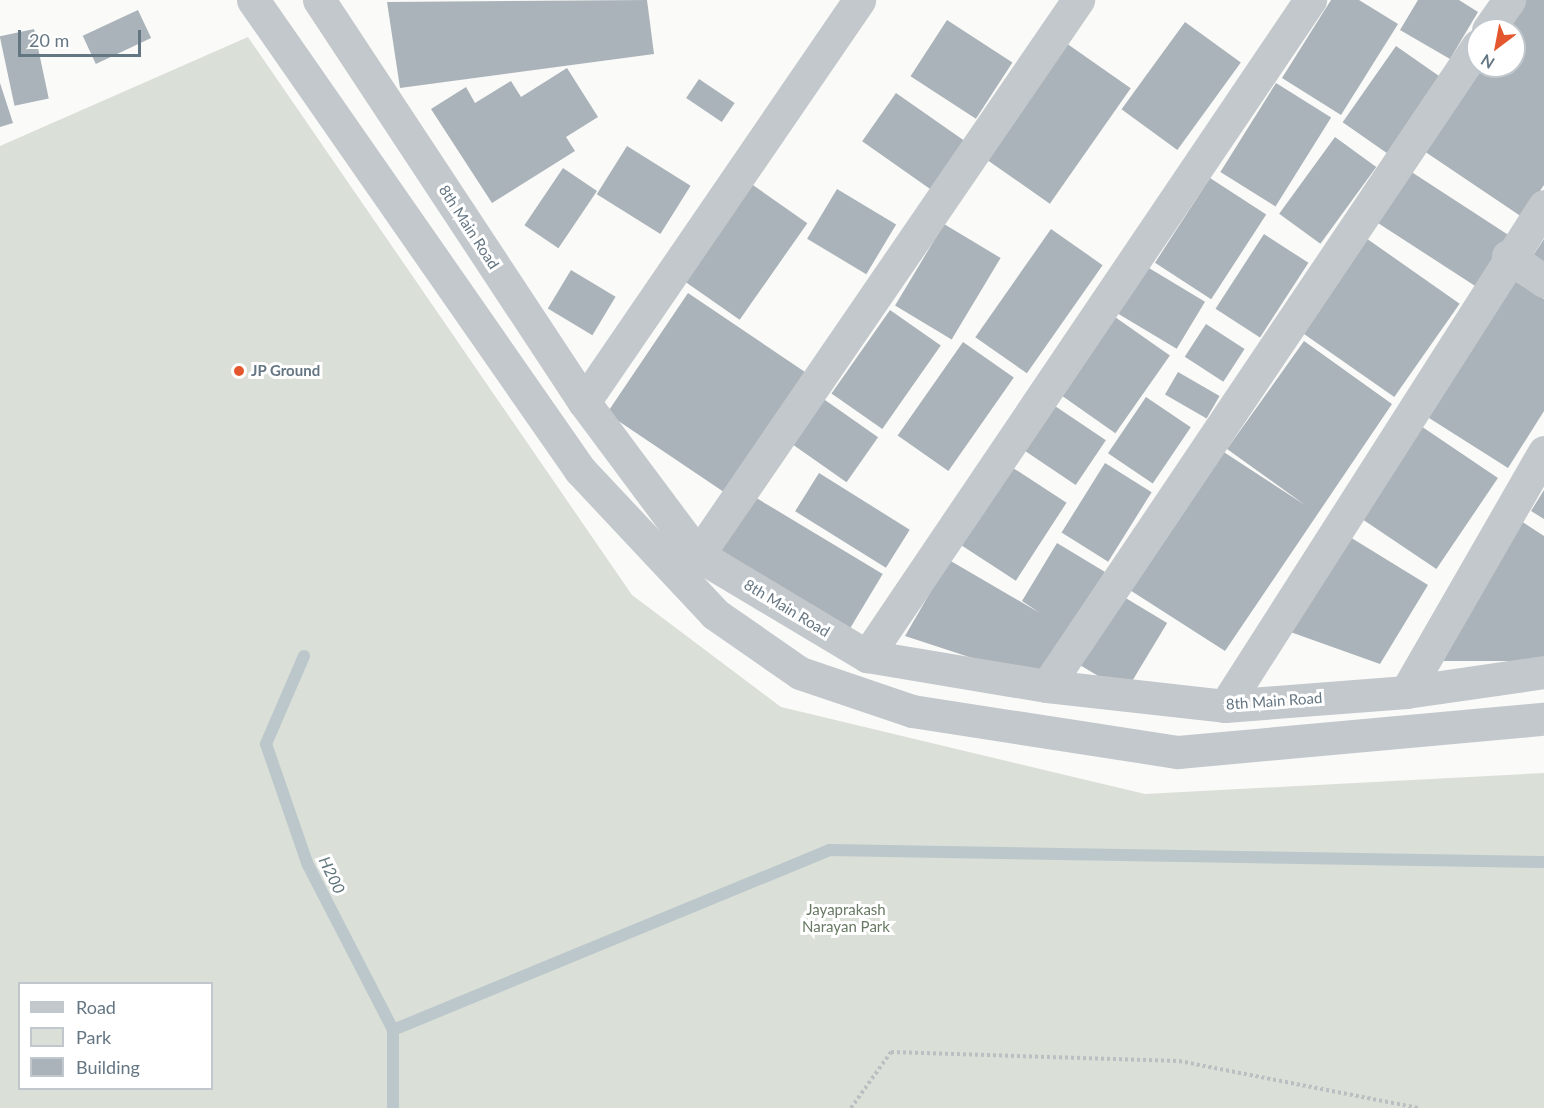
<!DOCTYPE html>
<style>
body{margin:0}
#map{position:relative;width:1544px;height:1108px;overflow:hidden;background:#fafaf8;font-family:Lato,sans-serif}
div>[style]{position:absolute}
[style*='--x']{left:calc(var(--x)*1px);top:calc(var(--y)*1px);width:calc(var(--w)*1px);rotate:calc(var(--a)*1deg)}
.green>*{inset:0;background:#dadfd7}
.stream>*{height:12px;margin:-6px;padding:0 6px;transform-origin:6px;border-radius:6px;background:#bbc7cb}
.building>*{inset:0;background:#aab3b9;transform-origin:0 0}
.path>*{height:4px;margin-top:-2px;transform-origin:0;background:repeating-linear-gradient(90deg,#bbbfc2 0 3px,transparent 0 6px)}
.minor>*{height:33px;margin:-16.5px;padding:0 16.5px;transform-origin:16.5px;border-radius:16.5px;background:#c3c8cc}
.tertiary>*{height:33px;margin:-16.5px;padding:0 16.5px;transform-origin:16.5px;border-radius:16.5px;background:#c3c8cc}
.dots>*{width:16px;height:16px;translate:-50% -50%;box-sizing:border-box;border:3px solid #fff;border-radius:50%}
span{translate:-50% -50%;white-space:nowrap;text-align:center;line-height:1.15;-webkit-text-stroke:6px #fff;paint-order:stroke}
.street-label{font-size:15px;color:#657683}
.poi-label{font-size:15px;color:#657683;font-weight:700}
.left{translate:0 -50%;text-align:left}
.park-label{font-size:15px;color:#687a64}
.water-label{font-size:16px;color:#60757c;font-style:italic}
.legend{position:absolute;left:18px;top:982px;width:195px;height:108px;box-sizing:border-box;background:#fff;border:2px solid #c1c8cd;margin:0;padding:8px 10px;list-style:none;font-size:18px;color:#657683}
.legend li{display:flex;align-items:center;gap:12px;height:30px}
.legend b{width:30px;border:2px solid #c1c8cd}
.north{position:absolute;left:1466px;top:18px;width:60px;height:60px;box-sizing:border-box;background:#fff;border:2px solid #c1c8cd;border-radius:50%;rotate:212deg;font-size:16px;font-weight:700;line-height:24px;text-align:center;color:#657683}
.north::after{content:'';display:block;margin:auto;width:21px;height:27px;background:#e4572e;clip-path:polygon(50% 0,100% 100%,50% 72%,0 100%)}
.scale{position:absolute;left:18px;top:30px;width:123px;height:27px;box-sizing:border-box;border:3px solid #657683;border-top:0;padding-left:8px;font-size:18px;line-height:21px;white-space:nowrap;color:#657683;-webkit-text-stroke:4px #fff;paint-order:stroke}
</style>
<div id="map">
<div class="green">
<i style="clip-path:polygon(evenodd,248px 37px,632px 595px,781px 707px,1145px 794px,1544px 773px,1544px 1108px,0 1108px,0 146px,248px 37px,20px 984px,212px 984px,212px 1088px,20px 1088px,20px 984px)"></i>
</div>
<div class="stream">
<i style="--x:304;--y:656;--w:96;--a:113.4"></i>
<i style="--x:266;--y:744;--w:128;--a:70.9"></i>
<i style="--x:308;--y:865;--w:186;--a:62.7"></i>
<i style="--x:393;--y:1030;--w:78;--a:90"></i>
<i style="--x:393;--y:1030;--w:472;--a:-22.4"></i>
<i style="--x:829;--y:850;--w:715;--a:0.96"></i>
</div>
<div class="building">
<i style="clip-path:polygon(647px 0,654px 54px,400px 88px,387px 2px)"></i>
<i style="clip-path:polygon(1331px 0,1359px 0,1398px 24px,1341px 115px,1282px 78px)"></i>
<i style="clip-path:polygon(1418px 0,1459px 0,1478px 12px,1450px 59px,1400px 30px)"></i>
<i style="clip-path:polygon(1524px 0,1544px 0,1544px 185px,1522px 217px,1421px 149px,1479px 66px,1514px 66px,1514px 30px,1503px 30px)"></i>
<i style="left:138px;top:10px;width:31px;height:61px;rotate:65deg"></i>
<i style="left:947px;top:20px;width:78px;height:67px;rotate:33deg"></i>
<i style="left:1185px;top:22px;width:69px;height:108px;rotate:36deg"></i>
<i style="left:34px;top:29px;width:71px;height:35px;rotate:78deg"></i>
<i style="left:1066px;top:43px;width:79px;height:141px;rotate:35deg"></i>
<i style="left:1396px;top:46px;width:56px;height:93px;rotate:35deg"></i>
<i style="clip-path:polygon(567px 68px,598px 117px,566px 137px,575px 151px,492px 203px,431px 109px,466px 87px,475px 103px,511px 81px,521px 97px)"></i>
<i style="left:699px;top:79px;width:43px;height:23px;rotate:34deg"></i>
<i style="clip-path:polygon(0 83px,13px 123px,0 127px)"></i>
<i style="left:1276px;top:83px;width:65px;height:105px;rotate:32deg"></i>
<i style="left:896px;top:93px;width:83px;height:59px;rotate:35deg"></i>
<i style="left:1335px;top:137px;width:51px;height:95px;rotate:36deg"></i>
<i style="left:627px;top:146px;width:75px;height:57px;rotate:32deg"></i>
<i style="left:563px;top:168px;width:41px;height:69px;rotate:34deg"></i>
<i style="left:1410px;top:171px;width:121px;height:61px;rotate:33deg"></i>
<i style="left:1210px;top:178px;width:67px;height:101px;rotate:33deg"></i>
<i style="left:750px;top:183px;width:70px;height:118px;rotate:35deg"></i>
<i style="left:837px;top:189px;width:69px;height:58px;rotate:31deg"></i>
<i style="left:944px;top:224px;width:66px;height:95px;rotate:31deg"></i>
<i style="left:1051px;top:229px;width:63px;height:132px;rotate:35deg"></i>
<i style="left:1264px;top:234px;width:53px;height:89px;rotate:33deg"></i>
<i style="left:1363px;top:236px;width:118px;height:114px;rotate:35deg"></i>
<i style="clip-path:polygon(1544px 239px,1544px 270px,1530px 260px)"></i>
<i style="left:1139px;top:262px;width:77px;height:55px;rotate:31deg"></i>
<i style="left:571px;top:270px;width:52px;height:45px;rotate:31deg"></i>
<i style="clip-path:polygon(1505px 275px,1544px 299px,1544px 411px,1508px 468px,1418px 411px)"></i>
<i style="left:688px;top:293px;width:146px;height:145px;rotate:34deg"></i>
<i style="left:890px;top:310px;width:62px;height:102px;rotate:35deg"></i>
<i style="left:1115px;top:317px;width:67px;height:95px;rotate:35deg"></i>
<i style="left:1206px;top:324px;width:46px;height:39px;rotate:33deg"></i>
<i style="clip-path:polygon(1304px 341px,1392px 404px,1225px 651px,1122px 585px,1213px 445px,1305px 505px,1227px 449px)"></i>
<i style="left:963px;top:342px;width:62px;height:114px;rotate:35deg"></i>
<i style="left:1178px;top:372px;width:48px;height:26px;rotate:30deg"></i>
<i style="left:815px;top:393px;width:77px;height:55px;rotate:35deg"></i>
<i style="left:1146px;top:397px;width:54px;height:68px;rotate:34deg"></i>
<i style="left:1052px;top:404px;width:65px;height:54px;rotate:34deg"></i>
<i style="left:1415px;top:422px;width:100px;height:110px;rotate:34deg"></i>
<i style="left:1105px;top:463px;width:55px;height:82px;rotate:32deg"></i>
<i style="left:1007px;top:464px;width:71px;height:93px;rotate:33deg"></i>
<i style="left:819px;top:473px;width:107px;height:45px;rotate:32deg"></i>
<i style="left:743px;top:490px;width:163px;height:75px;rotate:31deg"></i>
<i style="clip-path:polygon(1544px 490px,1544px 519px,1531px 511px)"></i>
<i style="clip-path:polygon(1518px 519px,1544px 536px,1544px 661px,1432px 661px)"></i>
<i style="clip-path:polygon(1345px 534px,1428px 585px,1380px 664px,1282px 629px)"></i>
<i style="clip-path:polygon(1057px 543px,1105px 572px,1036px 679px,905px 636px,949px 560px,1040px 613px,1022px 601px)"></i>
<i style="left:1114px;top:591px;width:62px;height:81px;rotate:31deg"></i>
</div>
<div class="path">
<i style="--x:851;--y:1108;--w:69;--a:-54.5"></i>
<i style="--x:891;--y:1052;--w:288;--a:1.8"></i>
<i style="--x:1179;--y:1061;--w:244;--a:11.1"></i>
</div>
<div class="minor">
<i style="--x:1488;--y:30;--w:37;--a:-55"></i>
<i style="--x:1508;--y:256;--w:44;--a:34.8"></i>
<i style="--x:584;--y:402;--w:487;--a:-55.6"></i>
<i style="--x:698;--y:555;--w:673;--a:-55.6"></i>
<i style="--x:867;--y:656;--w:792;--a:-55.97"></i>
<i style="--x:1047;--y:686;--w:772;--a:-56.08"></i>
<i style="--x:1406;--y:692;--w:277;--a:-60.1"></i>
<i style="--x:1225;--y:706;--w:593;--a:-57.46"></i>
</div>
<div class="tertiary">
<i style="--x:253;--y:0;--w:573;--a:55.17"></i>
<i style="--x:580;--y:470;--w:197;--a:46.8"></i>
<i style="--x:715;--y:614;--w:103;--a:34.8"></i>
<i style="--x:800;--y:673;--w:118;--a:18.7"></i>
<i style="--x:912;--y:711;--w:269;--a:8.8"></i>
<i style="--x:1178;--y:752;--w:367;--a:-5.2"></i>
<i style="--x:319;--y:0;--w:481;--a:56.6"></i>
<i style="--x:584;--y:402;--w:191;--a:53.3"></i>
<i style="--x:698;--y:555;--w:197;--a:30.9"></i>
<i style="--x:867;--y:656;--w:182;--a:9.5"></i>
<i style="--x:1047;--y:686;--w:179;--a:6.4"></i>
<i style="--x:1225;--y:706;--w:182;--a:-4.4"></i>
<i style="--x:1406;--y:692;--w:139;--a:-8.2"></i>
</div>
<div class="dots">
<i style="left:239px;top:371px;background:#e4572e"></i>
</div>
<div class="street-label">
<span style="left:469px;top:227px;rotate:57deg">8th Main Road</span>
<span style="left:787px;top:608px;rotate:31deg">8th Main Road</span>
<span style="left:1274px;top:701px;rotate:-4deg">8th Main Road</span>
</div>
<div class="poi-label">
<span class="left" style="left:251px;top:371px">JP Ground</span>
</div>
<div class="park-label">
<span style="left:846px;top:918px">Jayaprakash<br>Narayan Park</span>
</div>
<div class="water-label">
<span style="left:332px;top:875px;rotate:64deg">H200</span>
</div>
<ul class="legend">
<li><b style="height:8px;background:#c3c8cc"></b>Road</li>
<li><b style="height:16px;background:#dadfd7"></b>Park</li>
<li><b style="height:16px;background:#aab3b9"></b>Building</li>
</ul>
<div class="north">N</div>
<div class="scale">20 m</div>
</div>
